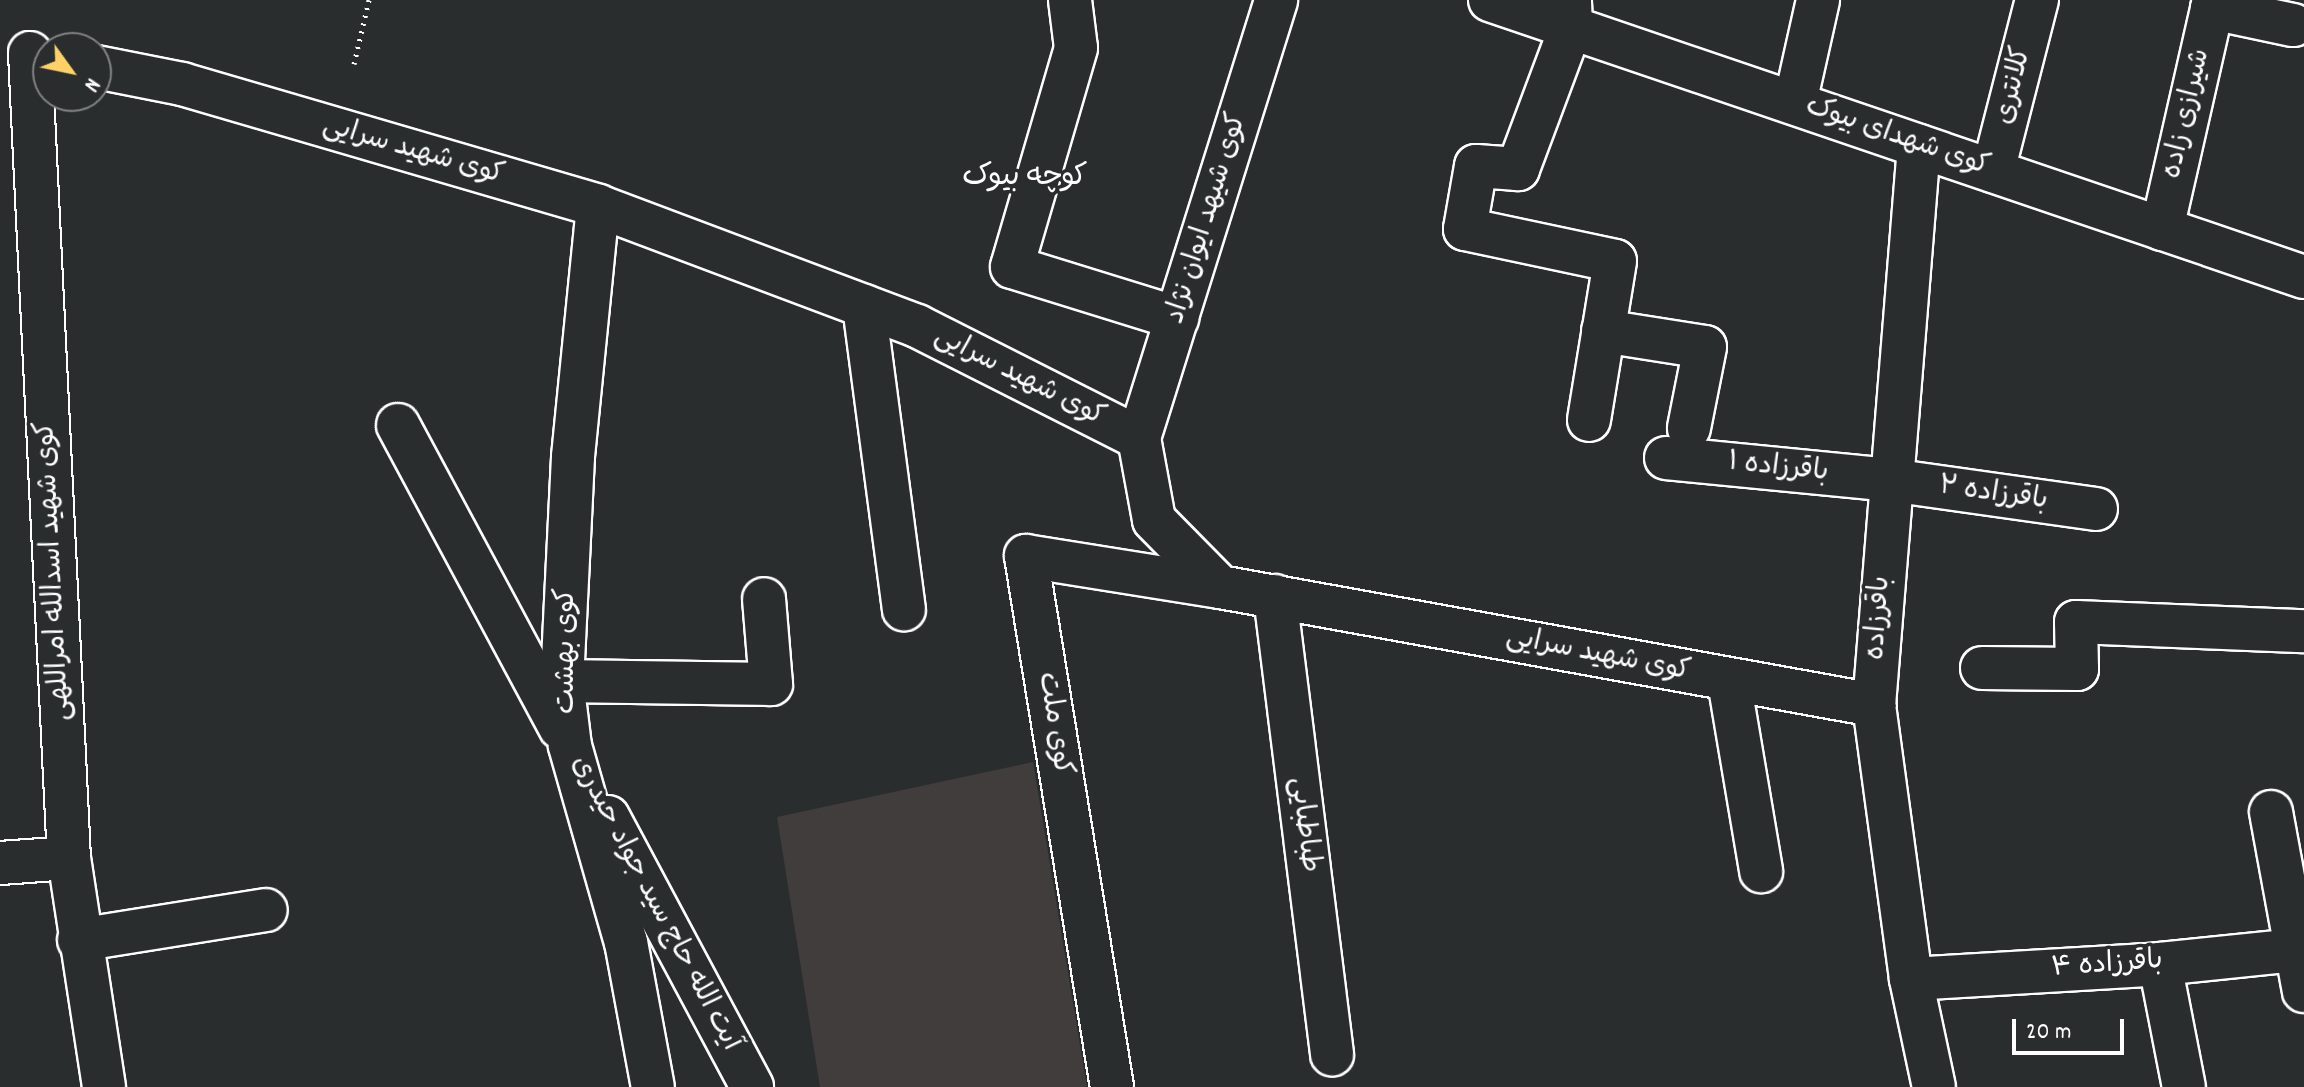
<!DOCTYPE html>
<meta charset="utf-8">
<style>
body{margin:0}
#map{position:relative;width:2304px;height:1087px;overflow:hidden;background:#2a2d2e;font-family:Dekko,"Playpen Sans Arabic",sans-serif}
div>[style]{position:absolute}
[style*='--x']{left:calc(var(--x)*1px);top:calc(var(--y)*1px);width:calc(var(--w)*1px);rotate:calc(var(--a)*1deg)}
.built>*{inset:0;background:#403d3c}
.path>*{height:5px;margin-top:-2.5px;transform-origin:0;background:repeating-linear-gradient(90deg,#fff 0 2px,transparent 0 8px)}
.roads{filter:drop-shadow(2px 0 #fff) drop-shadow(-2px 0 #fff) drop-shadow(0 2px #fff) drop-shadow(0 -2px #fff)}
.minor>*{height:42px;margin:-21px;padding:0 21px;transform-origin:21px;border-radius:21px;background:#2a2d2e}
span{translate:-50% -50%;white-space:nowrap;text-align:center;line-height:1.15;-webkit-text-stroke:7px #2a2d2e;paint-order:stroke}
.street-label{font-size:28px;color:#fff}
.neighbourhood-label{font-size:30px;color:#fff}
.north{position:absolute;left:32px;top:32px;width:80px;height:80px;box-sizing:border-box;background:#2a2d2e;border:2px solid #7f8182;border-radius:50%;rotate:123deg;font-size:22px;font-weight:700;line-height:32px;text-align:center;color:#fff}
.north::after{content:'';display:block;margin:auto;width:28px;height:36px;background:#ffd166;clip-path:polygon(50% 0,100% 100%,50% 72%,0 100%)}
.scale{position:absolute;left:2012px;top:1019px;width:112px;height:36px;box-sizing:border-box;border:4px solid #fff;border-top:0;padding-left:10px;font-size:24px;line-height:28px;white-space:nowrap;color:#fff;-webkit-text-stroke:6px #2a2d2e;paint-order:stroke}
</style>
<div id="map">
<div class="built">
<i style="clip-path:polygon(1033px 762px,1087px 1087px,820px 1087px,777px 817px)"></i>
</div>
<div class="path">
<i style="--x:354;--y:64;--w:66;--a:-76.8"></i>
</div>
<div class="roads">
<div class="minor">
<i style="--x:1070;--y:0;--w:48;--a:82.9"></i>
<i style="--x:1076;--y:48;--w:228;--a:106.3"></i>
<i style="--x:1012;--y:267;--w:173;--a:17.2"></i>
<i style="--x:1490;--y:0;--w:860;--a:18.79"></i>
<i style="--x:1570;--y:1;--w:26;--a:88"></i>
<i style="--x:1571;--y:27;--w:152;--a:110.5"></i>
<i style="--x:1518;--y:169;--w:42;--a:-175.9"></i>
<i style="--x:1476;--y:166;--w:64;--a:99.9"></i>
<i style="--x:1465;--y:229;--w:153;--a:12"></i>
<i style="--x:1615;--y:261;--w:161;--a:99.3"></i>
<i style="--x:2212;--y:8;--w:83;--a:11.9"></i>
<i style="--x:30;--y:53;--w:806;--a:87.23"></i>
<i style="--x:69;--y:858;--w:232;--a:81.3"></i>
<i style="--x:96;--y:67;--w:88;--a:11.2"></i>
<i style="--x:182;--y:84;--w:434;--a:16.3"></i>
<i style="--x:598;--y:206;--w:341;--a:20.6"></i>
<i style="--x:917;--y:326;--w:249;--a:26.8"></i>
<i style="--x:1139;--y:438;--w:83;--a:79.6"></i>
<i style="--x:1154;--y:520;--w:94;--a:45.4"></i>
<i style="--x:1220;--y:587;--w:665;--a:10.23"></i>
<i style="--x:1795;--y:103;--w:106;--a:-77.4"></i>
<i style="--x:1919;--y:146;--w:561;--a:94.6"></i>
<i style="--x:1874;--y:705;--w:276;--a:82.3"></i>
<i style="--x:1911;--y:979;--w:110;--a:78"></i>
<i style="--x:1993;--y:171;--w:177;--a:-75.6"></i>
<i style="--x:598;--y:206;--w:252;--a:95.7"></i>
<i style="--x:573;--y:457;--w:224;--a:92.8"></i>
<i style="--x:562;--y:681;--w:65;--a:83"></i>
<i style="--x:570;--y:746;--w:204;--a:74.1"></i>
<i style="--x:626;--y:942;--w:147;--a:79.5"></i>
<i style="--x:2162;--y:229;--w:235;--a:-77.2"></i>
<i style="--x:864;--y:306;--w:306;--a:82.5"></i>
<i style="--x:1603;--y:331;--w:103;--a:8.9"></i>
<i style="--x:1705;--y:347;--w:83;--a:101.2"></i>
<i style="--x:398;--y:425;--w:343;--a:61.8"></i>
<i style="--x:1139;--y:438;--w:459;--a:-72.6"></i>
<i style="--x:1666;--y:458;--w:225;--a:5.6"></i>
<i style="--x:1890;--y:480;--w:208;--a:8"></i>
<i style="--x:1275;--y:596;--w:462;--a:82.9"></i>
<i style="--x:1982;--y:668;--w:95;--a:0.6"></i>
<i style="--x:2077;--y:669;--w:47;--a:-91.2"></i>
<i style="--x:2076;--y:622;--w:228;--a:2.3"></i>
<i style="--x:562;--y:681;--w:209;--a:0.8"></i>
<i style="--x:771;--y:684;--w:85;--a:-94.7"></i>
<i style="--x:1729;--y:681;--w:193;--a:80.4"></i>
<i style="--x:2271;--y:812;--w:182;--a:79.6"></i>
<i style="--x:608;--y:817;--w:306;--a:61.9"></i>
<i style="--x:0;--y:863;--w:69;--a:-4.1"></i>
<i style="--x:79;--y:940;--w:189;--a:-9.1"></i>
<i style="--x:2160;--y:964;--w:125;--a:79"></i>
<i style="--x:1911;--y:979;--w:249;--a:-3.4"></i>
<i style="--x:2160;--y:964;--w:145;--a:-5.9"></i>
<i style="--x:1112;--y:1087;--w:538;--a:-99.2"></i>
<i style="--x:1026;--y:556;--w:196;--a:9.1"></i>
</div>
</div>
<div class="street-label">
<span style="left:2015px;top:86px;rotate:-76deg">کلانتری</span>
<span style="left:2188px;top:114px;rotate:-77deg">شیرازی زاده</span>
<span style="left:1897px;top:138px;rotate:19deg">کوی شهدای بیوک</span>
<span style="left:413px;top:152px;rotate:16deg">کوی شهید سرایی</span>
<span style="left:1208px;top:219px;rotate:-73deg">کوی شیهد ایوان نژاد</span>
<span style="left:1019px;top:378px;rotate:27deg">کوی شهید سرایی</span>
<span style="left:1778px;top:469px;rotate:6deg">باقرزاده ۱</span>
<span style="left:1993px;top:495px;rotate:8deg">باقرزاده ۲</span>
<span style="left:55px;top:571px;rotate:-93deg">کوی شهید اسدالله امراللهی</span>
<span style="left:1880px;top:618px;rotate:-86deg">باقرزاده</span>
<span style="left:568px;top:651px;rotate:-90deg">کوی بهشت</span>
<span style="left:1598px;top:656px;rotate:11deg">کوی شهید سرایی</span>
<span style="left:1053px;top:724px;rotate:81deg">کوی ملت</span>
<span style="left:1303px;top:825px;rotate:83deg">طباطبایی</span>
<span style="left:654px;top:904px;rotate:62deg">آیت الله حاج سید جواد حیدری</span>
<span style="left:2107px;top:966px;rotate:-4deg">باقرزاده ۴</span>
</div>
<div class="neighbourhood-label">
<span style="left:1025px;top:179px">کوچه بیوک</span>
</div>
<div class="north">N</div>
<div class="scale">20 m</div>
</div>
